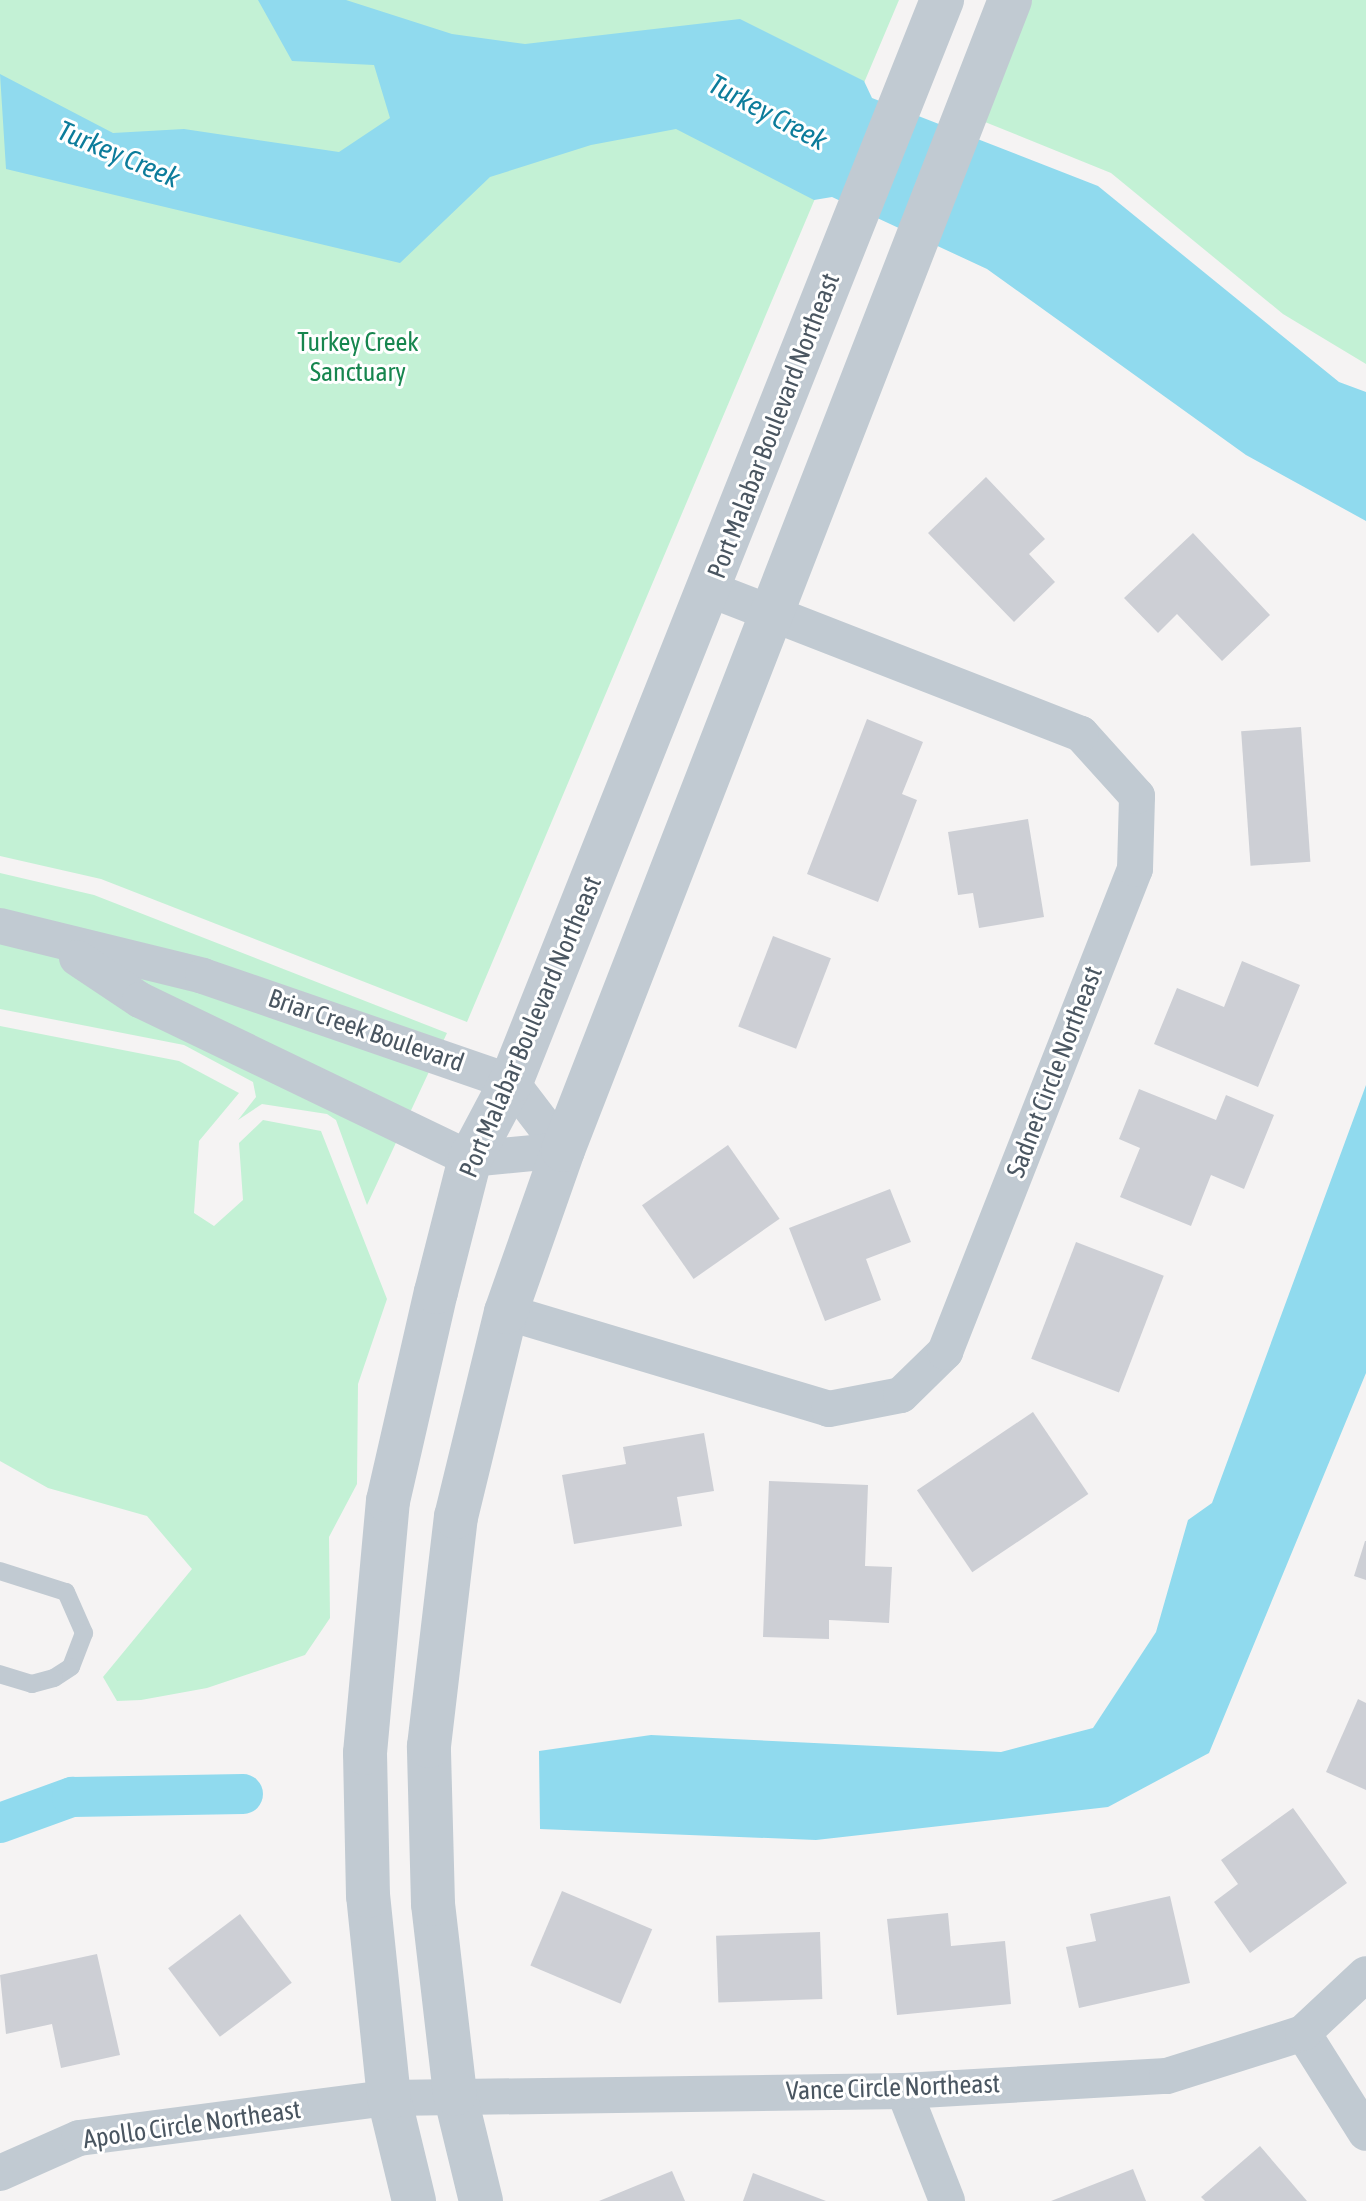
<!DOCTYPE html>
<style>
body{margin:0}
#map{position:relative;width:1366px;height:2201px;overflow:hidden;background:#f5f3f3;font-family:"Asap Condensed",sans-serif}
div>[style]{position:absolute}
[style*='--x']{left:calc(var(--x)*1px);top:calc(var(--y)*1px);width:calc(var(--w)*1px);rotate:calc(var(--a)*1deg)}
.green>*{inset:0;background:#c3f1d5}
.water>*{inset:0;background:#90daee}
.canal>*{height:40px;margin:-20px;padding:0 20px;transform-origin:20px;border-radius:20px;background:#90daee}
.building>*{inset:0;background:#cdcfd5;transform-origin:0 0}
.service>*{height:18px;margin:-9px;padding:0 9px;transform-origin:9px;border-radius:9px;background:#c1cad2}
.minor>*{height:36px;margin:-18px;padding:0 18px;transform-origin:18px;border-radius:18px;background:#c1cad2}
.tertiary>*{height:44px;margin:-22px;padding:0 22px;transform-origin:22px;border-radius:22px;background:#c1cad2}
span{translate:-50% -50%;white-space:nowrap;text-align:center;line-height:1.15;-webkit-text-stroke:6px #fff;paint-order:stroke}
.park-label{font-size:26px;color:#17864f}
.street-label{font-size:26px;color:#4a5661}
.water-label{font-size:28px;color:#0c7c9b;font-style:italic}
</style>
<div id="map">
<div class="green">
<i style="clip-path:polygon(0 0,899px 0,467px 1022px,101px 879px,0 856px)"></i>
<i style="clip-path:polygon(1032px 0,1366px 0,1366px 364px,1283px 314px,1111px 173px,985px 122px)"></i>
<i style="clip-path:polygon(0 873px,94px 895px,447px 1033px,367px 1205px,336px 1120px,327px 1114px,262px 1104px,238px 1120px,256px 1097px,253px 1082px,184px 1045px,0 1009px)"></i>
<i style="clip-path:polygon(0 1026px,179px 1061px,239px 1093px,199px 1141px,194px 1213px,214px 1226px,243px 1200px,239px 1143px,263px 1120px,321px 1131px,387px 1299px,358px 1384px,357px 1484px,329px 1537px,330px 1618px,305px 1655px,207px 1688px,141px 1700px,117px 1701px,103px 1677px,192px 1569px,147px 1516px,48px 1488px,0 1461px)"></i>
</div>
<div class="water">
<i style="clip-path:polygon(258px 0,346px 0,452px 34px,525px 44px,740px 19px,864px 81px,872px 98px,1098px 186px,1339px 382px,1366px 392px,1366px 521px,1246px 455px,987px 269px,832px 197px,814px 200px,676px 129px,591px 145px,490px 177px,400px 263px,6px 169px,0 74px,113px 133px,184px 129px,339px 152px,390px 118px,374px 65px,292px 61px)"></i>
<i style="clip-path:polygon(1366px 1085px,1366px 1373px,1209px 1753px,1108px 1807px,816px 1840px,540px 1829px,539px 1751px,651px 1735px,1001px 1752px,1093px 1728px,1156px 1632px,1188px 1520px,1212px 1503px)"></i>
</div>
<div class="canal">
<i style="--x:0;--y:1823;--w:77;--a:-19.9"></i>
<i style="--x:72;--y:1797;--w:171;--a:-1"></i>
</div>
<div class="building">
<i style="clip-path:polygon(986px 477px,1045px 539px,1029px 554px,1055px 582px,1014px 622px,928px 533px)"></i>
<i style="clip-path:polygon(1193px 533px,1270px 615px,1222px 661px,1177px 614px,1158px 633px,1124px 598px)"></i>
<i style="clip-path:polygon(867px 719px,923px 742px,902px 794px,917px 800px,878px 902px,807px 874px)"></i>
<i style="left:1301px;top:727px;width:135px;height:60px;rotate:86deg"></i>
<i style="clip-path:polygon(1028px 819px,1044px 917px,979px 928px,973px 893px,958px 895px,948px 832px)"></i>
<i style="left:773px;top:936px;width:62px;height:97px;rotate:21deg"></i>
<i style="clip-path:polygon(1242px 961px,1300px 985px,1258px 1087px,1154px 1044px,1177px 988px,1224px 1007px)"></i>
<i style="clip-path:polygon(1139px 1089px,1216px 1120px,1226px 1095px,1274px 1115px,1244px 1189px,1211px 1175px,1191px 1226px,1120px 1197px,1140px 1148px,1119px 1139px)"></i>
<i style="left:728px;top:1145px;width:90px;height:105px;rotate:55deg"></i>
<i style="clip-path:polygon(890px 1189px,911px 1242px,866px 1259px,881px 1300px,825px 1321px,789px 1228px)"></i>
<i style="left:1076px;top:1242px;width:94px;height:125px;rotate:21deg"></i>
<i style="left:1033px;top:1412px;width:99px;height:140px;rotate:56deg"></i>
<i style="clip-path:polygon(704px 1433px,714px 1491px,677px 1497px,682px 1526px,574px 1544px,562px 1475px,626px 1464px,623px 1447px)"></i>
<i style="clip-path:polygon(769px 1481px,868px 1485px,865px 1566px,892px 1567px,889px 1623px,829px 1620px,829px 1639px,763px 1637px)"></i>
<i style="clip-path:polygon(1365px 1541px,1366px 1541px,1366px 1580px,1354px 1576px)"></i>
<i style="clip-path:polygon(1358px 1699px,1366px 1703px,1366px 1790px,1326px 1772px)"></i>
<i style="clip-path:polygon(1293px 1808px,1347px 1883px,1250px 1953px,1214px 1902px,1238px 1884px,1221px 1860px)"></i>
<i style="left:562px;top:1891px;width:98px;height:81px;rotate:23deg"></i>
<i style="clip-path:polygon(1170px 1896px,1190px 1983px,1079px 2008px,1066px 1947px,1096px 1941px,1090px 1914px)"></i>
<i style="clip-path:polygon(948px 1913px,951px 1946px,1005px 1941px,1011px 2004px,897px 2015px,887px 1919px)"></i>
<i style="left:240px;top:1914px;width:86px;height:90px;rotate:53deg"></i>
<i style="left:820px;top:1932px;width:67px;height:104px;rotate:88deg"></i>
<i style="clip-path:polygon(97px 1954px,120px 2055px,61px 2068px,52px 2024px,6px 2034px,0 1975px)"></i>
<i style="clip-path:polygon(1260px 2146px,1307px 2201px,1205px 2201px,1201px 2197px)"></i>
<i style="clip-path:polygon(1133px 2169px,1146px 2201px,1051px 2201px)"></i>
<i style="clip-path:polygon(672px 2171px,685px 2201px,599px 2201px)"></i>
<i style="clip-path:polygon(753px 2173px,826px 2201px,743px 2201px)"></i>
</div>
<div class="service">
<i style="--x:0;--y:1571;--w:69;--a:17.7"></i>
<i style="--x:66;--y:1592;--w:45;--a:66.3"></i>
<i style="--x:84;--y:1633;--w:36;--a:111"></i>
<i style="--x:71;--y:1667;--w:20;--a:147"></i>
<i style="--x:54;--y:1678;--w:23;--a:165"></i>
<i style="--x:32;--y:1684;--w:34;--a:-163"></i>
</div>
<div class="minor">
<i style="--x:0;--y:926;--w:209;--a:13.8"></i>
<i style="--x:203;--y:976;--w:326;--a:19"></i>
<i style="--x:511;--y:1082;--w:86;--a:52.6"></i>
<i style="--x:77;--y:958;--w:76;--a:33.7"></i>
<i style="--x:140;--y:1000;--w:366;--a:25.7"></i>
<i style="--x:470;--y:1159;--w:93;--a:-5.5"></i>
<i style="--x:506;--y:1312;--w:337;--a:16.7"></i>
<i style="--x:829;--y:1409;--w:73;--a:-11"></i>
<i style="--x:901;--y:1395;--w:62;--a:-44.3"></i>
<i style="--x:945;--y:1352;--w:519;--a:-68.53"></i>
<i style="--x:1135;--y:869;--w:73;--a:-88.4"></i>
<i style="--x:1137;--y:796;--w:84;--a:-132.1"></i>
<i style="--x:1081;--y:734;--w:398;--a:-158.7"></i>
<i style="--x:1303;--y:2033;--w:118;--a:57.8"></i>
<i style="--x:904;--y:2091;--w:118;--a:68.6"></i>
<i style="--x:0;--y:2173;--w:86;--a:-23.9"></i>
<i style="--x:79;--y:2138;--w:313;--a:-7.4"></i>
<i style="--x:389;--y:2098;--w:515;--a:-0.78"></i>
<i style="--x:904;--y:2091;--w:263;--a:-3.3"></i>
<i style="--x:1167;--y:2076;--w:143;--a:-17.5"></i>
<i style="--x:1303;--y:2033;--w:86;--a:-43.1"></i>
</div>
<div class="tertiary">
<i style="--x:414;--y:2201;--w:106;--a:-103.6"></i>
<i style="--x:389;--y:2098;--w:203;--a:-95.9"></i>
<i style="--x:368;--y:1896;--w:143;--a:-91.2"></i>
<i style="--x:365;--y:1753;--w:253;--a:-84.8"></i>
<i style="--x:388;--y:1501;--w:214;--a:-77.1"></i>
<i style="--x:436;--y:1292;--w:137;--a:-75.7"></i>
<i style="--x:470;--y:1159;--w:87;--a:-62"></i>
<i style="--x:511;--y:1082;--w:1165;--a:-68.28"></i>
<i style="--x:481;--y:2201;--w:110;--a:-103.7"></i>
<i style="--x:455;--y:2094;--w:191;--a:-96.6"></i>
<i style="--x:433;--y:1904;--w:158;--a:-91.5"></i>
<i style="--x:429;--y:1746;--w:231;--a:-83.3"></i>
<i style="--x:456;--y:1517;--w:211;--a:-76.3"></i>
<i style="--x:506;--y:1312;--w:172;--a:-70.6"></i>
<i style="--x:563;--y:1150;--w:1234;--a:-68.76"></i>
</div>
<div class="park-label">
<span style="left:358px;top:358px">Turkey Creek<br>Sanctuary</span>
</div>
<div class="street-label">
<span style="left:774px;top:426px;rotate:-69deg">Port Malabar Boulevard Northeast</span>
<span style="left:531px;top:1027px;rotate:-67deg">Port Malabar Boulevard Northeast</span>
<span style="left:366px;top:1031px;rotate:19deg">Briar Creek Boulevard</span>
<span style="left:1055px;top:1072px;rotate:-69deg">Sadnet Circle Northeast</span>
<span style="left:893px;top:2088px;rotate:-2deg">Vance Circle Northeast</span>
<span style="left:192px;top:2125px;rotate:-8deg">Apollo Circle Northeast</span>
</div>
<div class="water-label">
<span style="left:768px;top:112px;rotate:28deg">Turkey Creek</span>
<span style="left:119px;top:154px;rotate:23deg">Turkey Creek</span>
</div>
</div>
